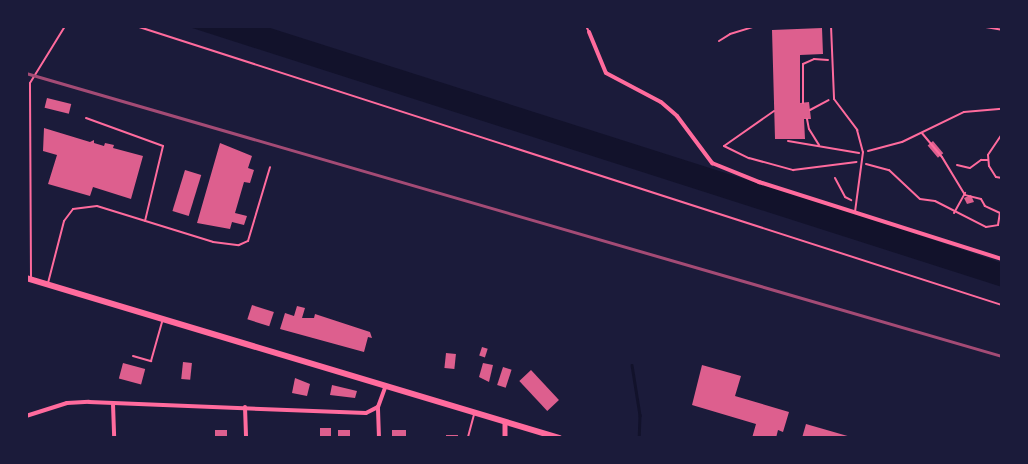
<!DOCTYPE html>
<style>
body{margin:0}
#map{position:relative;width:1028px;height:464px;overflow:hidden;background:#1b1b3a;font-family:Rubik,sans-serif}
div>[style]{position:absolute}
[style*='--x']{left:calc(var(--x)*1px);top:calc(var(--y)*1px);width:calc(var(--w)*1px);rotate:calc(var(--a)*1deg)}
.water>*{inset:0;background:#12122b}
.stream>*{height:2.5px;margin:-1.25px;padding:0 1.25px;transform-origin:1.25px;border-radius:1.25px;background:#12122b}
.building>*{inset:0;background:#dd5f8e;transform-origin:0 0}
.path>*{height:2px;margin:-1px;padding:0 1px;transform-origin:1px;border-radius:1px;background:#ff6b9d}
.service>*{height:2px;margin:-1px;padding:0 1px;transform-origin:1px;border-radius:1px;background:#ff6b9d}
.minor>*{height:4px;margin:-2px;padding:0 2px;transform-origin:2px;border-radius:2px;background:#ff6b9d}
.tertiary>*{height:4.5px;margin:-2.25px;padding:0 2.25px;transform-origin:2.25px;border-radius:2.25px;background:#ff6b9d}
.primary>*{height:5.5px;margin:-2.75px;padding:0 2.75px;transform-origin:2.75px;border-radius:2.75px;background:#ff6b9d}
.rail>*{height:2.5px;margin:-1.25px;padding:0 1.25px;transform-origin:1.25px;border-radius:1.25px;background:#a44b75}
span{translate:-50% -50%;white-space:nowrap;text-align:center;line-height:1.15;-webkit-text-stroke:4.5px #1b1b3a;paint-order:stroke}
.frame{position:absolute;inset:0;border:28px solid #1b1b3a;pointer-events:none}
</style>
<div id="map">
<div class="water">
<i style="clip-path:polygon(186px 26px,264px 26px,889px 225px,1002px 263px,1002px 287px)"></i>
</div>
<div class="stream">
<i style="--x:632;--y:365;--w:51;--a:80.9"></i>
<i style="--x:640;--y:415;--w:23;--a:92"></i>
</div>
<div class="building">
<i style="clip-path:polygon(822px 28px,823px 54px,800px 55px,800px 103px,809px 102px,811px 119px,804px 119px,805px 139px,775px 139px,772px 30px)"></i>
<i style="left:47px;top:98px;width:25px;height:10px;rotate:14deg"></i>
<i style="clip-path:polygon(44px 128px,90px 142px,94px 140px,94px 143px,104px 146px,105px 143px,114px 145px,113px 148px,143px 156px,131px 199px,93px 187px,90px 196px,48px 184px,57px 155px,43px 151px)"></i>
<i style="left:933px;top:141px;width:16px;height:7px;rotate:50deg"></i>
<i style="clip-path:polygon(220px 143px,252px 156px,248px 168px,254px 170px,250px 183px,244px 182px,235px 213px,247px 216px,244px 225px,232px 222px,230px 229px,197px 223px)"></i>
<i style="left:185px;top:170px;width:17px;height:43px;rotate:17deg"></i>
<i style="clip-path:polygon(971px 195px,974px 202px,967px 204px,964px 198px)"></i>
<i style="left:252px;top:305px;width:23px;height:15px;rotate:18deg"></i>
<i style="clip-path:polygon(297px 306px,305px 308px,302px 318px,314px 318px,315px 314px,370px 332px,372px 338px,368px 337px,364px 352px,280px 329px,285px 313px,294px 316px)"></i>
<i style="left:482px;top:347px;width:6px;height:9px;rotate:18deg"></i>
<i style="left:446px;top:353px;width:10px;height:15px;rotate:6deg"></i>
<i style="left:183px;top:362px;width:9px;height:17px;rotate:6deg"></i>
<i style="left:123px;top:363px;width:23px;height:16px;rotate:15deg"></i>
<i style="clip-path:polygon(483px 363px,493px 365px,489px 382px,479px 377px)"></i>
<i style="clip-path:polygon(702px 365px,741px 376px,735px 396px,789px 412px,783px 432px,778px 430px,776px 438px,752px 438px,756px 424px,692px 405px)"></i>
<i style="left:503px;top:367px;width:9px;height:19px;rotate:18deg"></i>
<i style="left:531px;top:370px;width:41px;height:16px;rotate:47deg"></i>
<i style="clip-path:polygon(295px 378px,310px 384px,307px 396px,292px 393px)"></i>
<i style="clip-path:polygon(332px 385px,357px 391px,355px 398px,330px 395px)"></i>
<i style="clip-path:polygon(806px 424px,851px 437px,851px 438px,802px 438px)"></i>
<i style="left:320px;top:428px;width:11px;height:10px"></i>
<i style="left:215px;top:430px;width:12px;height:8px"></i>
<i style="left:338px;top:430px;width:12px;height:8px"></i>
<i style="left:392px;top:430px;width:14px;height:8px"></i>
<i style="left:446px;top:435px;width:12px;height:3px"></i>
</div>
<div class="path">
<i style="--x:136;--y:26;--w:910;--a:17.86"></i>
<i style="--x:719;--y:41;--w:13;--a:-32"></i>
<i style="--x:730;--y:34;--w:27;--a:-17"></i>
<i style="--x:803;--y:103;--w:39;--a:-90"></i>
<i style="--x:803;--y:64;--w:12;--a:-24"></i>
<i style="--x:814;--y:59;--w:14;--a:4"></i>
<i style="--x:810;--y:110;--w:21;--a:-28"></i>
<i style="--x:774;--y:111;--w:61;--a:145"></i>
<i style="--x:724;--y:146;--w:28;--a:26"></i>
<i style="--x:749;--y:158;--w:46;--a:15.3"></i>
<i style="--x:793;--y:170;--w:64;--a:-7.2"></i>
<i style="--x:807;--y:119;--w:10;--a:79"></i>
<i style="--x:809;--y:129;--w:19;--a:58"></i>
<i style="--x:1002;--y:134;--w:25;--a:124"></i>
<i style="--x:988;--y:155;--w:11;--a:85"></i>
<i style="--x:989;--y:166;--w:13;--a:58"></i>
<i style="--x:996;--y:177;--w:6;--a:9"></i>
<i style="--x:788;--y:141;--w:72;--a:9.6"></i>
<i style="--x:868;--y:151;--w:35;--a:-15"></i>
<i style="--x:902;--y:142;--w:69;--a:-25.8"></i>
<i style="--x:964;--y:112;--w:38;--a:-5"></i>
<i style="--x:866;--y:164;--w:24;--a:15"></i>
<i style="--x:889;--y:170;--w:42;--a:43.1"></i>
<i style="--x:920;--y:199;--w:15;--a:8"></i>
<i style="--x:935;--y:201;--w:57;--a:27"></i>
<i style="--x:986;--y:227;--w:12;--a:-9"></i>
<i style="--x:998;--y:225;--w:12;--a:-81"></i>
<i style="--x:1000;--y:213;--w:17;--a:-155"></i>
<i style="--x:985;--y:206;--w:8;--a:-120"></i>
<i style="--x:981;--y:199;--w:16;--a:-166"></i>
<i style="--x:965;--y:195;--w:44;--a:-121.2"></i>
<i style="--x:942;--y:157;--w:31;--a:-130"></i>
<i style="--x:957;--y:165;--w:13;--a:13"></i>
<i style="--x:970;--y:168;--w:14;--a:-36"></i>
<i style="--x:981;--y:160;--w:7;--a:0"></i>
<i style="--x:835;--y:178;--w:21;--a:62"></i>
<i style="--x:845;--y:197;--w:7;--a:27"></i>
<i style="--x:954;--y:213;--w:23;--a:-61"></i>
</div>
<div class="service">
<i style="--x:586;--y:26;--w:7;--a:63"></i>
<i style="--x:831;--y:26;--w:73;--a:87.6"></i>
<i style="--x:834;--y:99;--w:39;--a:53"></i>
<i style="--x:857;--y:130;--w:23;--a:75"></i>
<i style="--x:863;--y:152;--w:61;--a:97.6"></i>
<i style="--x:980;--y:26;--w:22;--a:10"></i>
<i style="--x:86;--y:118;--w:82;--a:20"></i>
<i style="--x:163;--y:146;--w:77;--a:103.5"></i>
<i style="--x:31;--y:279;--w:196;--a:-90.3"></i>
<i style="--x:30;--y:83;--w:67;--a:-58.4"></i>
<i style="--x:48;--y:283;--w:64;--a:-75.5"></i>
<i style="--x:64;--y:221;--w:15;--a:-53"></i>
<i style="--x:73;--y:209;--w:24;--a:-7"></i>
<i style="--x:97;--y:206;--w:121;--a:17.2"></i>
<i style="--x:213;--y:242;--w:26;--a:7"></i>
<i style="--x:239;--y:245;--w:10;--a:-24"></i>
<i style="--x:248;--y:241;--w:77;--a:-73.4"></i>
<i style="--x:133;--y:356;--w:19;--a:16"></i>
<i style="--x:151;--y:361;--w:41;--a:-74.2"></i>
<i style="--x:468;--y:437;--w:24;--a:-75"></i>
</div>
<div class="minor">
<i style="--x:589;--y:32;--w:44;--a:67.5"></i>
<i style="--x:606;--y:73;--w:62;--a:27.8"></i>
<i style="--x:661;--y:102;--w:21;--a:41"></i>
<i style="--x:677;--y:116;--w:59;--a:53.3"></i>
<i style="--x:712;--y:163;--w:51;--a:22"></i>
<i style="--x:759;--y:182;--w:255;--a:17.6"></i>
<i style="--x:113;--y:404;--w:34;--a:88"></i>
<i style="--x:245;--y:407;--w:31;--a:88"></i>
<i style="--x:26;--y:416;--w:43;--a:-17.6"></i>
<i style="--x:67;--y:403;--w:22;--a:-3"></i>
<i style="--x:89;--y:402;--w:277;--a:2.3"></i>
<i style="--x:366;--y:413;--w:13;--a:-27"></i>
<i style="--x:379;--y:438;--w:31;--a:-92"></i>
<i style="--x:378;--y:407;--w:23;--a:-70"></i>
</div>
<div class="tertiary">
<i style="--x:505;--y:421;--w:17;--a:90"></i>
</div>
<div class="primary">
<i style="--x:26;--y:278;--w:557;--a:16.68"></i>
</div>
<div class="rail">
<i style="--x:26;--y:73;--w:1016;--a:16.17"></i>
</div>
<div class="frame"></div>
</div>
